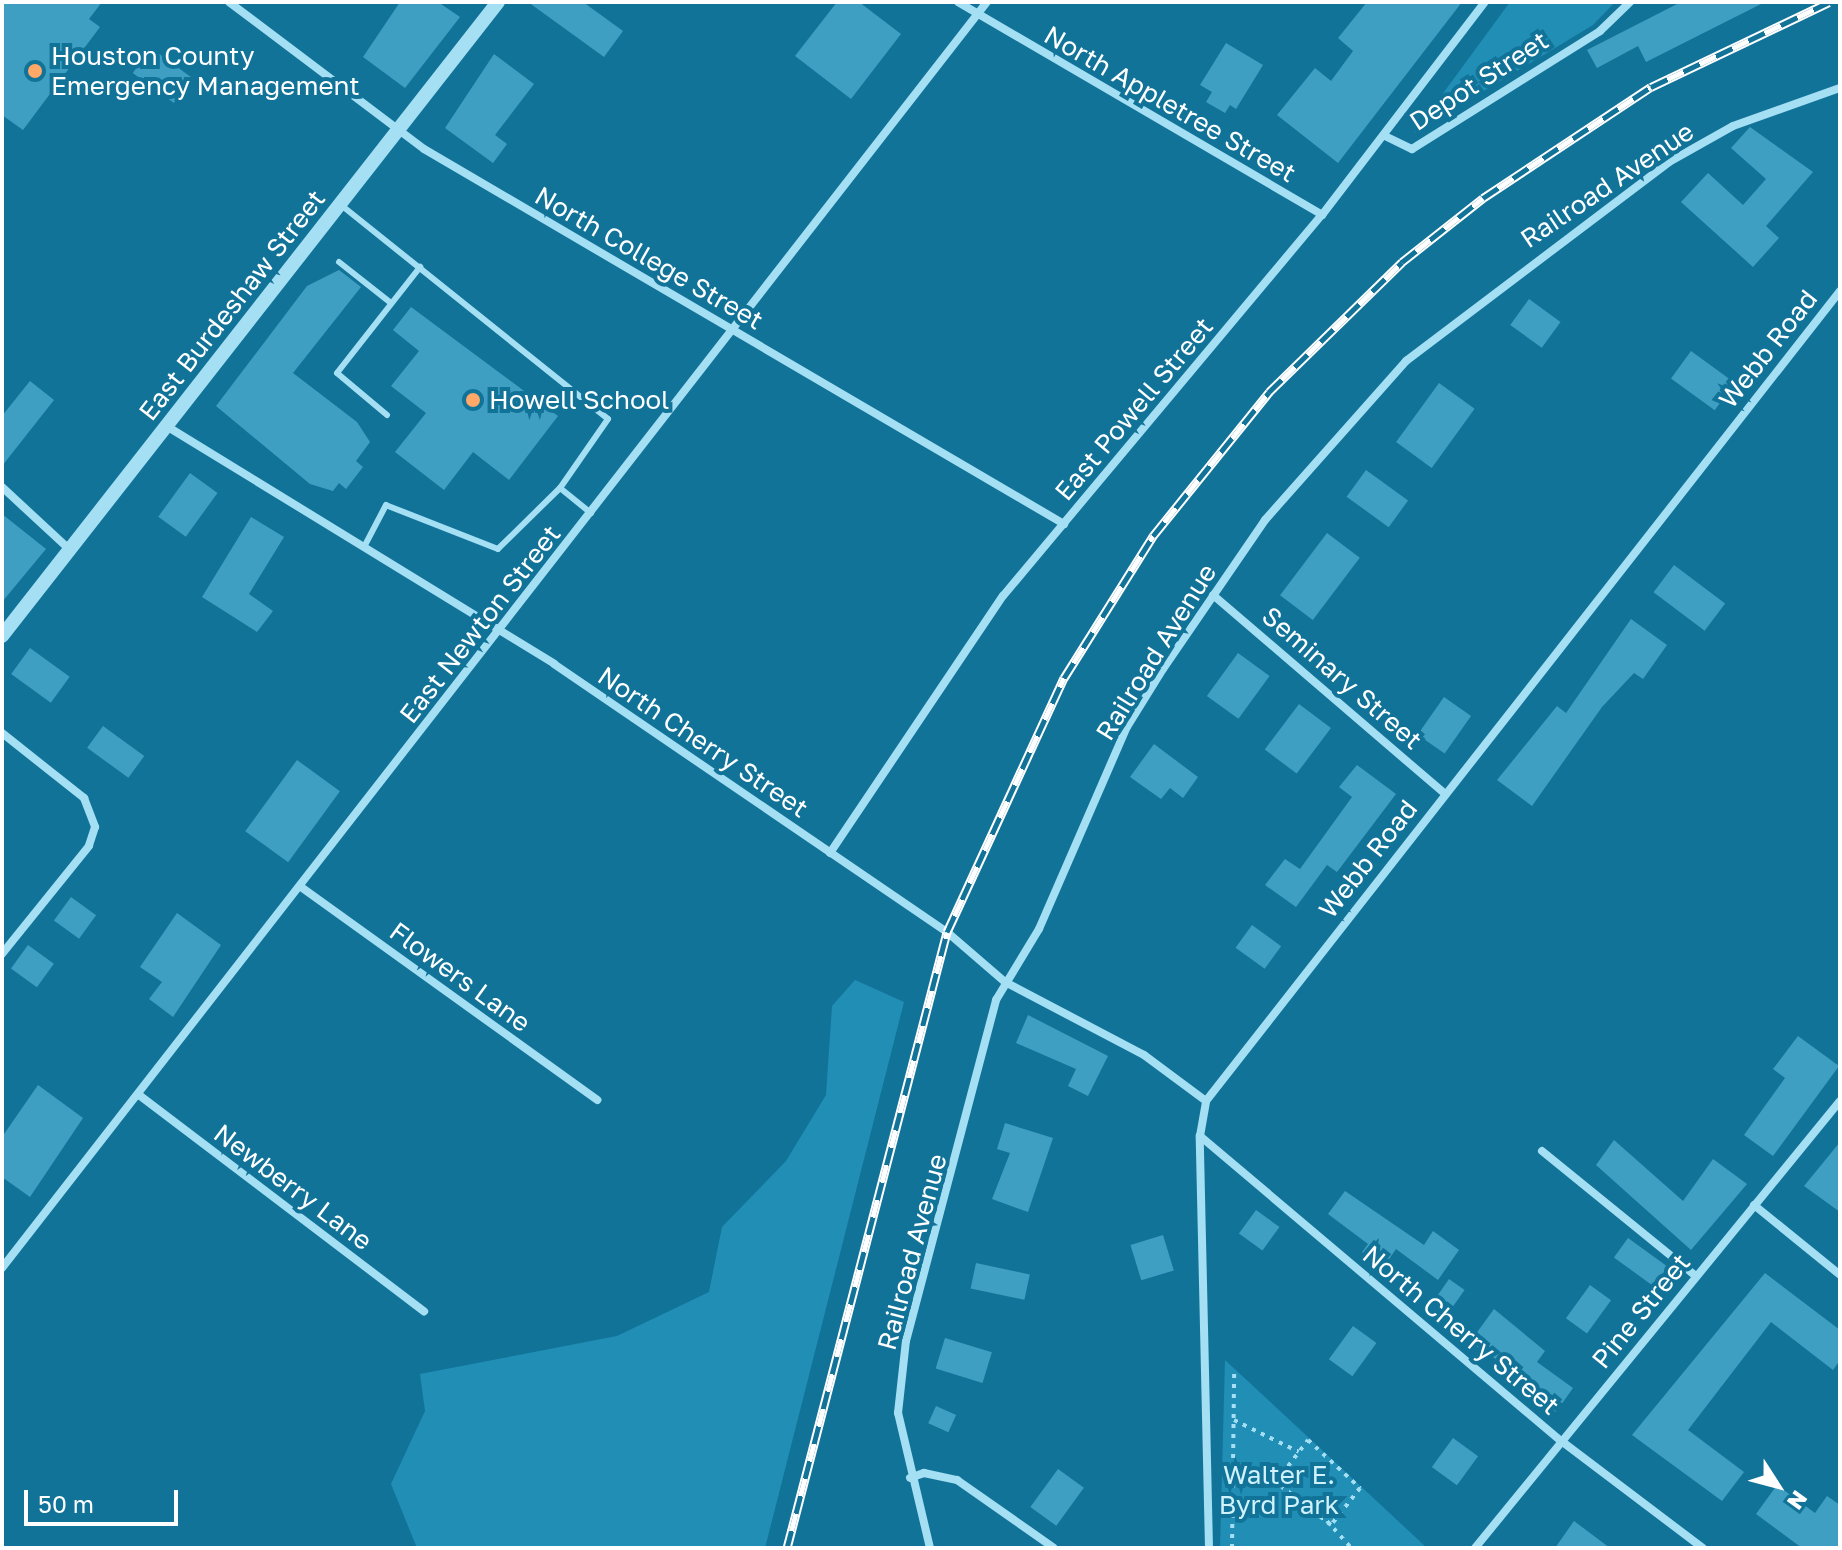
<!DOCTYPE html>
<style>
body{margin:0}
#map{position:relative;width:1842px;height:1550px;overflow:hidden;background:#127399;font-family:"Golos Text",sans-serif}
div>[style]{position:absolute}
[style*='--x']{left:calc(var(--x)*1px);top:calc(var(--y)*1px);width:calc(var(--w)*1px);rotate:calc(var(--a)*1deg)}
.green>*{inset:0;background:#218eb6}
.building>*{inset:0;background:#3f9fc2;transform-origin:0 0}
.path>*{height:4px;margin-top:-2px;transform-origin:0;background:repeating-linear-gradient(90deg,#a4dff4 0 4px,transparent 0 10px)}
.service>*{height:6px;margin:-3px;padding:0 3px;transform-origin:3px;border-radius:3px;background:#a4dff4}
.minor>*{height:8px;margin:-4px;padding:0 4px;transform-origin:4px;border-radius:4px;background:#a4dff4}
.tertiary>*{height:14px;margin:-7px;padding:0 7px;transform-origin:7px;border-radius:7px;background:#a4dff4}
.rail>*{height:9px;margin-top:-4.5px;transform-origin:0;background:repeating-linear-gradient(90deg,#127399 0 18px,#fff 0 36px);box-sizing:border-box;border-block:2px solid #fff}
.dots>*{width:22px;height:22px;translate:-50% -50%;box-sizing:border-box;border:4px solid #127399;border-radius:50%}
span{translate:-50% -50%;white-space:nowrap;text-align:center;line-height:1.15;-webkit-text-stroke:8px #127399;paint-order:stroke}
.poi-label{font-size:26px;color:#fff}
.left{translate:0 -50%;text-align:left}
.street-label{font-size:26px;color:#fff}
.park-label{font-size:26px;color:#cff2fd}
.frame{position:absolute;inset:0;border:4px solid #fff;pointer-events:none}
.north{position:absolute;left:1738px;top:1446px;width:80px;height:80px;-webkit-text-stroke:6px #127399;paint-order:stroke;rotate:126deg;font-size:22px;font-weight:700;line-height:32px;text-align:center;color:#fff}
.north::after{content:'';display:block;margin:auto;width:28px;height:36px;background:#fff;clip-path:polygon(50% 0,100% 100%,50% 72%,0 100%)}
.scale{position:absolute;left:24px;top:1490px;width:154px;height:36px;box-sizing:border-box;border:4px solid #fff;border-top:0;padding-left:10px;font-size:24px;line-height:28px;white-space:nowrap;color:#fff;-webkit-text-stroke:6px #127399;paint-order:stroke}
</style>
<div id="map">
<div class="green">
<i style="clip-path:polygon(1510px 2px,1615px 2px,1593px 25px,1414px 133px)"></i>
<i style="clip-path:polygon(855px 980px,904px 1002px,765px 1548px,417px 1548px,391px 1484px,425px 1411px,420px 1374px,617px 1336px,709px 1292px,722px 1227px,786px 1161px,826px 1095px,832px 1006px)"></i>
<i style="clip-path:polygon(1225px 1360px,1308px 1437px,1427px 1548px,1220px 1548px)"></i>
</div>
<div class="building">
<i style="clip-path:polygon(2px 2px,102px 2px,89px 19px,100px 27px,23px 130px,2px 115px)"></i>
<i style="clip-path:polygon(400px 2px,438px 2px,460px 17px,405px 88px,363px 57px)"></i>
<i style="clip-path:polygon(528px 2px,583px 2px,623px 31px,604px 57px)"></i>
<i style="clip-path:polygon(837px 2px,859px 2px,901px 34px,851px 99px,795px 56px)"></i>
<i style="clip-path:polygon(1367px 2px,1462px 2px,1338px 163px,1277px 115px,1315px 68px,1331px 81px,1353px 51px,1338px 38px)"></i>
<i style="clip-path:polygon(1681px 2px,1765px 2px,1646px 62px,1638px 46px,1597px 68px,1587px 50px)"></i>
<i style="clip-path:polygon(1226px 43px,1263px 65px,1236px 109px,1230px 105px,1225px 113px,1206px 102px,1212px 92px,1200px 85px)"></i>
<i style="left:151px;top:48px;width:51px;height:31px;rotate:36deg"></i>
<i style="clip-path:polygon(494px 54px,534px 84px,495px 135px,507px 144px,493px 163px,445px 128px)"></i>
<i style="clip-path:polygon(1750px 127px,1813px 172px,1766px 226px,1779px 238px,1753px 267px,1681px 202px,1708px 173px,1743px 205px,1766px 179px,1731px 148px)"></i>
<i style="clip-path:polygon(339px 270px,361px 287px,293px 373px,357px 422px,370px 442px,356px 461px,363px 467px,346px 489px,339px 483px,333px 491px,310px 484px,216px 406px,307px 286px)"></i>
<i style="left:1529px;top:299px;width:39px;height:32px;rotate:36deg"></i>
<i style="clip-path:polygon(411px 307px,558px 416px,509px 480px,473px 452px,444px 490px,395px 452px,426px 413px,391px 386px,419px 351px,393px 330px)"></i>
<i style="left:1691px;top:351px;width:54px;height:34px;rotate:36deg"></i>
<i style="clip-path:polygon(30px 381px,54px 400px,2px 466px,2px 416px)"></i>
<i style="left:1439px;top:383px;width:44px;height:73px;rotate:36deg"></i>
<i style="left:1366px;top:470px;width:52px;height:33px;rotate:36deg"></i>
<i style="left:190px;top:473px;width:34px;height:54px;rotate:36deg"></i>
<i style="clip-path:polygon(2px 514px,46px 549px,2px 602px)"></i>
<i style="clip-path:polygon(251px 517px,284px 537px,249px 594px,273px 611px,257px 632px,202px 597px)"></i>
<i style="left:1327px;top:533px;width:41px;height:78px;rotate:37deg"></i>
<i style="left:1674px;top:565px;width:64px;height:34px;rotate:37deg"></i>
<i style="clip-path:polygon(1631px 619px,1667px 645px,1643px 679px,1634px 673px,1602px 707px,1532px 806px,1497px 780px,1557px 706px,1566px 713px)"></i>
<i style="left:30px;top:648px;width:49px;height:32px;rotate:36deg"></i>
<i style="left:1238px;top:653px;width:39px;height:53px;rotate:36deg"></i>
<i style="left:1444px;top:697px;width:33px;height:46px;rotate:35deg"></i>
<i style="left:1299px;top:704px;width:40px;height:57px;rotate:37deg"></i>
<i style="left:103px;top:726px;width:51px;height:27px;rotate:36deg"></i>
<i style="clip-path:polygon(1154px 744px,1198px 777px,1183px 798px,1170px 788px,1161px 799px,1130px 777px)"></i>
<i style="left:297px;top:760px;width:53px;height:88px;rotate:36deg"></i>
<i style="clip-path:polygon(1357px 765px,1396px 794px,1337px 872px,1327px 865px,1296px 907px,1265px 885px,1285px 859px,1300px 869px,1352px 797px,1339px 787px)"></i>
<i style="left:71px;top:897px;width:31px;height:29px;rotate:36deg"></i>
<i style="clip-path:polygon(177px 913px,221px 945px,173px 1017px,149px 999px,162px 982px,140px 967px)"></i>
<i style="left:1252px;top:925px;width:36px;height:28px;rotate:36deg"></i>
<i style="left:28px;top:945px;width:32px;height:29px;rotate:36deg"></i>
<i style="clip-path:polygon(1028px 1015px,1108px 1056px,1088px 1096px,1068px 1086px,1076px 1069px,1016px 1043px)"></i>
<i style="clip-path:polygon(1798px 1036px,1839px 1066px,1773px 1156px,1744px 1135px,1785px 1078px,1773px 1069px)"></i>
<i style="clip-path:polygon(38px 1085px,83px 1118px,30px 1197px,2px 1177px,2px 1137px)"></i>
<i style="clip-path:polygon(1005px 1123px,1053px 1138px,1028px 1212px,992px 1199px,1010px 1153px,997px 1149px)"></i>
<i style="clip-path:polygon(1614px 1140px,1683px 1201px,1713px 1159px,1747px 1184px,1691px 1250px,1596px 1165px)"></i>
<i style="clip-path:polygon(1840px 1142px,1840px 1212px,1804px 1186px)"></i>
<i style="clip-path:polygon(1345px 1191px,1424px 1245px,1433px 1231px,1459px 1250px,1438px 1280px,1396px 1249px,1383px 1268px,1362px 1252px,1368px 1244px,1328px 1214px)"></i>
<i style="left:1256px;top:1210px;width:29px;height:29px;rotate:36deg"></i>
<i style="left:1163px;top:1235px;width:37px;height:34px;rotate:73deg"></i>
<i style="left:1628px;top:1238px;width:49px;height:24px;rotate:36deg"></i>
<i style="left:976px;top:1263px;width:55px;height:26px;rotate:12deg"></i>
<i style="clip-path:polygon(1765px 1273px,1840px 1330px,1840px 1360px,1833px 1370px,1771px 1322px,1688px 1430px,1744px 1472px,1722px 1501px,1632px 1435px)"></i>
<i style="left:1449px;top:1279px;width:19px;height:20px;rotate:35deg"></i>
<i style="left:1590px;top:1285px;width:26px;height:41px;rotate:36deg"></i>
<i style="clip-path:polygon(1494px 1309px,1545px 1351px,1537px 1362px,1573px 1388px,1556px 1412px,1535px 1397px,1541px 1389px,1470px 1342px)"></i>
<i style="left:1353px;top:1326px;width:29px;height:41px;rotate:36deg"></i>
<i style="left:945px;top:1338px;width:49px;height:32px;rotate:17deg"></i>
<i style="left:936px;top:1406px;width:22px;height:19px;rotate:24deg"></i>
<i style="left:1453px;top:1438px;width:31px;height:36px;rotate:36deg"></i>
<i style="left:1058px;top:1469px;width:32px;height:47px;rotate:36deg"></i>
<i style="clip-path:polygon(1777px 1485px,1815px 1513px,1827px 1496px,1840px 1505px,1840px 1548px,1802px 1548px,1756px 1514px)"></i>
<i style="clip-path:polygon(1574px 1521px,1610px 1548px,1555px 1548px)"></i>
</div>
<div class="path">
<i style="--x:1234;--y:1420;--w:72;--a:26.2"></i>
<i style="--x:1308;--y:1440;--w:71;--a:42.7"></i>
<i style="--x:1360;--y:1488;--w:47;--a:128.1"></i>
<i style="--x:1331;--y:1525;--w:70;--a:-142"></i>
<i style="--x:1276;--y:1482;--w:53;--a:-52.7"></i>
<i style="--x:1327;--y:1521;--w:36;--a:48"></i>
<i style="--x:1232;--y:1548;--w:175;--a:-89.3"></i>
<i style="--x:1318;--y:1548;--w:8;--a:0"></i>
</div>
<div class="service">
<i style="--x:341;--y:205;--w:342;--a:38.7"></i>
<i style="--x:608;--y:419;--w:84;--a:124.8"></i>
<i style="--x:560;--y:488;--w:87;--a:135.5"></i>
<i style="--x:498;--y:549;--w:120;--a:-158.6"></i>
<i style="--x:386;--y:505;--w:47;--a:117.6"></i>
<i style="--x:339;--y:262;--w:66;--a:38.3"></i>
<i style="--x:387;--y:415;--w:65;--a:-140"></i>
<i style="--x:337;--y:373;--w:135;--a:-51.9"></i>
<i style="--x:560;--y:488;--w:40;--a:39"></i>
</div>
<div class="minor">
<i style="--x:229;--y:2;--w:244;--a:37"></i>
<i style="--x:424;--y:149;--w:742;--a:30.37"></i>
<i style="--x:958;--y:2;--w:422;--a:30.3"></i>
<i style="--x:1385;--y:136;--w:30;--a:26"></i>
<i style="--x:1412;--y:149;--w:222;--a:-32.1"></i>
<i style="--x:1600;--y:31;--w:42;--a:-44"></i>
<i style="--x:168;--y:427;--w:453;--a:31.5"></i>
<i style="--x:554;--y:664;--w:476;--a:34.3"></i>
<i style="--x:947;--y:932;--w:77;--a:40.8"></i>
<i style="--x:1005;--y:982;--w:157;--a:27.7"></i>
<i style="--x:1144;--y:1055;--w:77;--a:36.6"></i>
<i style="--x:2;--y:487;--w:93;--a:42.8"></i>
<i style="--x:1213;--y:595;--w:304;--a:40.6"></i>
<i style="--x:2;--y:733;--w:105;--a:38.4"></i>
<i style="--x:84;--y:798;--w:31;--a:69"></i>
<i style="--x:95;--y:827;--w:20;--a:108"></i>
<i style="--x:89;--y:846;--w:139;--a:128.9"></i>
<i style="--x:830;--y:853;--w:310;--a:-56.1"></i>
<i style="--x:1003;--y:596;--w:497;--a:-50.1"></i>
<i style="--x:1322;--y:215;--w:268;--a:-52.6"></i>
<i style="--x:301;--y:887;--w:365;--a:35.7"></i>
<i style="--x:139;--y:1095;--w:358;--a:37.2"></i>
<i style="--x:1200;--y:1136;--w:471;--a:40.2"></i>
<i style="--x:1560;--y:1440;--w:179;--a:37.1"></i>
<i style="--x:1542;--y:1151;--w:198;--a:39.1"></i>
<i style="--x:1754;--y:1205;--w:111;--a:39.1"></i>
<i style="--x:2;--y:1268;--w:1604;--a:-52.12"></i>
<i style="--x:910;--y:1478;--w:15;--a:-20"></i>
<i style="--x:924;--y:1473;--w:34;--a:12"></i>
<i style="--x:957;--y:1480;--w:118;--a:35"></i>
<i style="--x:930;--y:1548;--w:139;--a:-103.3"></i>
<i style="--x:898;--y:1413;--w:72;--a:-83.7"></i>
<i style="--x:906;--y:1341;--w:353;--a:-75.2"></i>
<i style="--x:996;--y:1000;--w:83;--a:-58.8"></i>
<i style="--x:1039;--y:929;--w:220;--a:-66.5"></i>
<i style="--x:1127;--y:727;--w:68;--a:-58.2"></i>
<i style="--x:1163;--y:669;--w:181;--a:-55.6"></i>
<i style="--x:1265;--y:520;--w:213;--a:-48.4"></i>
<i style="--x:1406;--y:361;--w:330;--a:-37.1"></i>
<i style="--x:1669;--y:162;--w:73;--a:-29.4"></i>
<i style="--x:1733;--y:126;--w:114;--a:-19.6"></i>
<i style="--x:1209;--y:1548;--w:412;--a:-91.3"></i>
<i style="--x:1200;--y:1136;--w:36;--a:-80"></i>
<i style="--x:1206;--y:1101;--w:1029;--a:-51.95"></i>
<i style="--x:1475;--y:1548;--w:577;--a:-50.77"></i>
</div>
<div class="tertiary">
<i style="--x:2;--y:636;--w:805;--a:-51.96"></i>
</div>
<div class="rail">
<i style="--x:787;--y:1548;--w:636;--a:-75.44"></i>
<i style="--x:947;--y:932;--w:280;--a:-65.3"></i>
<i style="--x:1064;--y:678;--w:168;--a:-57.9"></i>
<i style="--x:1153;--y:536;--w:185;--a:-51.1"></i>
<i style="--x:1269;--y:392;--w:186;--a:-44.3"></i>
<i style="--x:1402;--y:262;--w:103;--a:-38.3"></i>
<i style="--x:1483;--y:198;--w:201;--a:-33.5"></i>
<i style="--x:1651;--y:87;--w:197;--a:-25.5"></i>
</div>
<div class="dots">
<i style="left:35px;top:71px;background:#ffa867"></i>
<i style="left:473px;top:400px;background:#ffa867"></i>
</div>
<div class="poi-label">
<span class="left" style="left:51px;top:71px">Houston County<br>Emergency Management</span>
<span class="left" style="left:489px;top:400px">Howell School</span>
</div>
<div class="street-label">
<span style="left:1479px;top:81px;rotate:-33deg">Depot Street</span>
<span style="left:1170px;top:104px;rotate:30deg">North Appletree Street</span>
<span style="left:1607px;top:185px;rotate:-34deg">Railroad Avenue</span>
<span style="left:649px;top:258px;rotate:30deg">North College Street</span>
<span style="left:232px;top:305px;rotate:-52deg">East Burdeshaw Street</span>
<span style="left:1768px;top:349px;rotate:-52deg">Webb Road</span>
<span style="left:1134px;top:409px;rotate:-50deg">East Powell Street</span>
<span style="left:480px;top:624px;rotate:-52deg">East Newton Street</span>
<span style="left:1156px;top:652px;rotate:-58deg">Railroad Avenue</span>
<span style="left:1342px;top:678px;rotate:41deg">Seminary Street</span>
<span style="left:703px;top:742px;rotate:34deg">North Cherry Street</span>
<span style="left:1368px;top:859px;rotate:-52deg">Webb Road</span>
<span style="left:460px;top:977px;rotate:36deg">Flowers Lane</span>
<span style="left:293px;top:1187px;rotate:37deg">Newberry Lane</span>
<span style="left:912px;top:1252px;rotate:-75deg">Railroad Avenue</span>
<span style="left:1641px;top:1311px;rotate:-51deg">Pine Street</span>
<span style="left:1461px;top:1330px;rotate:40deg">North Cherry Street</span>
</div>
<div class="park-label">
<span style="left:1279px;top:1490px">Walter E.<br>Byrd Park</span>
</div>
<div class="frame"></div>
<div class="north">N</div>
<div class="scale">50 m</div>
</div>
